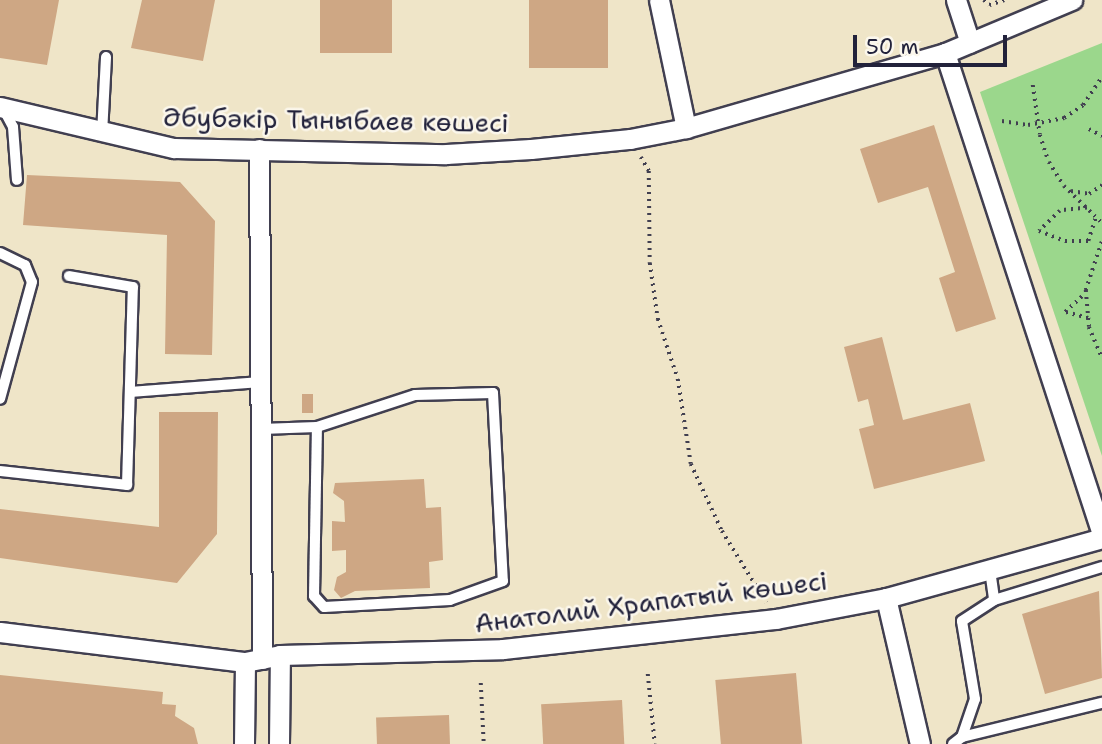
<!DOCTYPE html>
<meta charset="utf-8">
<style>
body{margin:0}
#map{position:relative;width:1102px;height:744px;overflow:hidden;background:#efe5c8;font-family:"Shantell Sans",sans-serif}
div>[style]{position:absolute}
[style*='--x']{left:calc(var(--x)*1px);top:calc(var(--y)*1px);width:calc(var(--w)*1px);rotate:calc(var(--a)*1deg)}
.green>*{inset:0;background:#9bd78c}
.building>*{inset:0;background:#cea784;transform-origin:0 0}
.path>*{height:3.5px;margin-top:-1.75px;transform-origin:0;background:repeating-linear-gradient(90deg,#413f50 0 2px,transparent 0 7px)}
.roads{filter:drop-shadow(2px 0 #413f50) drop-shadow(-2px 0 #413f50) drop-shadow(0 2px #413f50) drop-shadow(0 -2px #413f50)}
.lane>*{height:10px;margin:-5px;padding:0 5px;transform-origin:5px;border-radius:5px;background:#fff}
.street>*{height:19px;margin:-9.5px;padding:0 9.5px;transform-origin:9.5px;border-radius:9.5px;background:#fff}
span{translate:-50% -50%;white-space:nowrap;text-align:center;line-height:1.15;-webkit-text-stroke:5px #fbf7ec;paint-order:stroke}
.street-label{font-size:26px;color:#22223b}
.scale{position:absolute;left:853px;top:35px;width:154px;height:32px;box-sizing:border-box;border:4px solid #22223b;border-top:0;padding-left:9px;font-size:21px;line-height:24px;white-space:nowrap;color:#22223b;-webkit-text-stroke:5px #fbf7ec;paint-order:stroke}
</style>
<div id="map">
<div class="green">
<i style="clip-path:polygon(1102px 43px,1102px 456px,980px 92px)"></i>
</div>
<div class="building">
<i style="clip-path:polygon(0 0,59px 0,47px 65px,0 58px)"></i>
<i style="clip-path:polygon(142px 0,215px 0,203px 61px,131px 48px)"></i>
<i style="left:320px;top:0;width:72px;height:53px"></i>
<i style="left:529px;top:0;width:79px;height:68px"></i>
<i style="clip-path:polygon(934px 125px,996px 319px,956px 332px,939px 278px,955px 272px,928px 187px,878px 203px,860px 149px)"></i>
<i style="clip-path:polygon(27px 175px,180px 182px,215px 221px,212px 355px,165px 354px,167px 235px,23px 225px)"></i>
<i style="clip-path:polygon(882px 337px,903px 420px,970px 403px,985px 461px,874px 489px,859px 429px,874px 425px,868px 399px,858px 402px,844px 347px)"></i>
<i style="left:302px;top:394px;width:11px;height:19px"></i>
<i style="clip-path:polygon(159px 412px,218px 412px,217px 534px,177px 583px,0 558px,0 509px,159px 527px)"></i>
<i style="clip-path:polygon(424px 479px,426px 508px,441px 507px,443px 560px,429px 562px,430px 588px,355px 591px,341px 598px,334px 590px,337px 577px,346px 572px,346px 550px,332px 551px,332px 521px,345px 522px,344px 501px,333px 493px,335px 483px)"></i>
<i style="clip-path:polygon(1099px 591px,1102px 678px,1045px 694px,1022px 614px)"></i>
<i style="left:796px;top:673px;width:71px;height:81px;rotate:85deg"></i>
<i style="clip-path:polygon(0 675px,163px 692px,162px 704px,176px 705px,175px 716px,194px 728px,198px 744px,0 744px)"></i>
<i style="left:622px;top:700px;width:44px;height:81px;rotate:87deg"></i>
<i style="left:449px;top:715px;width:29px;height:73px;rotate:88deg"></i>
</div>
<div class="path">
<i style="--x:984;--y:0;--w:7;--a:45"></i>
<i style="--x:989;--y:5;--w:16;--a:-18"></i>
<i style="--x:1033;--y:85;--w:50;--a:82"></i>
<i style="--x:1040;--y:135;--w:28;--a:72"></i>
<i style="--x:1049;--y:162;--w:28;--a:58"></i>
<i style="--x:1064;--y:186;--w:53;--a:44.2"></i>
<i style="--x:1002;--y:121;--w:26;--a:9"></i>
<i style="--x:1028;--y:125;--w:37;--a:-11"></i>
<i style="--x:1064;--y:118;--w:23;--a:-34"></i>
<i style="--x:1083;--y:105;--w:34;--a:-56"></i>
<i style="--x:1089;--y:129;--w:15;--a:28"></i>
<i style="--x:641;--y:157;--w:16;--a:60"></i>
<i style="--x:649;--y:171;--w:92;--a:89.4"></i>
<i style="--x:650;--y:263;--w:57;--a:81.9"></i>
<i style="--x:658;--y:319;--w:63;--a:71.6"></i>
<i style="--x:678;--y:379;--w:86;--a:81.3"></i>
<i style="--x:691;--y:464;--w:74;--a:65.2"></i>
<i style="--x:722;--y:531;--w:84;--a:58.2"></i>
<i style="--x:1071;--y:191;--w:18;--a:9"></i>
<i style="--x:1089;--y:194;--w:16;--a:-35"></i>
<i style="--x:1087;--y:208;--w:27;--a:174"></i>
<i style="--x:1060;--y:211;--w:29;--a:136"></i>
<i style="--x:1039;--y:231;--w:28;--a:21"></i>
<i style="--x:1065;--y:241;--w:23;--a:0"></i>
<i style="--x:1088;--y:241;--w:25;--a:-72"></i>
<i style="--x:1102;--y:242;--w:51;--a:108.4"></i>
<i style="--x:1086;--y:290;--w:37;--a:85"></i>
<i style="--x:1089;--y:327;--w:33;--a:67"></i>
<i style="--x:1065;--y:312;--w:26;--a:-43"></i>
<i style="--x:1066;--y:312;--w:23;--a:15"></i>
<i style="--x:648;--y:674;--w:70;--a:84.3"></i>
<i style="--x:481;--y:683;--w:61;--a:87.2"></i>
</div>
<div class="roads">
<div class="lane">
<i style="--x:4;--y:110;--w:19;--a:62"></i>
<i style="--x:13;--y:127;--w:53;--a:85.7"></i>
<i style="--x:102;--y:134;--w:77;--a:-87"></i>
<i style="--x:0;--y:253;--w:28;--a:26"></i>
<i style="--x:25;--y:265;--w:18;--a:68"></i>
<i style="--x:32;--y:282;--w:121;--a:105.3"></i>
<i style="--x:130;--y:392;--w:131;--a:-4.4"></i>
<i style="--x:261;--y:429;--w:56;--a:-2"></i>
<i style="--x:317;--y:427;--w:103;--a:-18.1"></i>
<i style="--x:415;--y:395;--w:78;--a:-1.5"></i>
<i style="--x:493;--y:393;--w:188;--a:87"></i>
<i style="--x:503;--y:581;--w:56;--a:160.3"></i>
<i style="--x:450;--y:600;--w:126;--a:176.8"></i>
<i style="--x:324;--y:607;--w:15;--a:-132"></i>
<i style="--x:314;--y:596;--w:169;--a:-89"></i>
<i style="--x:0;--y:471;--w:128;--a:6.3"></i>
<i style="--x:127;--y:485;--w:198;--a:-88.3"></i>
<i style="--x:133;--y:287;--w:65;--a:-170.2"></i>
<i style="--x:990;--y:570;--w:30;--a:82"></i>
<i style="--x:962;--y:737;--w:40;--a:-71.1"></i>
<i style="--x:975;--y:699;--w:79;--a:-99.5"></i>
<i style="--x:962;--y:621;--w:38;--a:-33"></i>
<i style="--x:994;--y:600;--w:113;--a:-17"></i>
<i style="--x:953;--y:744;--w:11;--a:-38"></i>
<i style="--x:962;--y:737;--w:144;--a:-13.7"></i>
</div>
<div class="street">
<i style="--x:659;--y:0;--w:131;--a:78.1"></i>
<i style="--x:956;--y:0;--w:45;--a:72"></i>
<i style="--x:945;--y:53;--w:506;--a:71.92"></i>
<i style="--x:0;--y:107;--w:179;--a:13.3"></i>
<i style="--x:174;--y:148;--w:272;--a:1.3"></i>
<i style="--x:446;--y:154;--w:85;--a:-3.4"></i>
<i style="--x:531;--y:149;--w:100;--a:-5.8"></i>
<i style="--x:630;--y:139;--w:57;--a:-11.1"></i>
<i style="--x:686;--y:128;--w:270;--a:-16.1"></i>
<i style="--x:945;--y:53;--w:138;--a:-22.7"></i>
<i style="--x:259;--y:149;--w:510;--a:89.66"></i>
<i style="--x:886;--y:598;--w:150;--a:76.9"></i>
<i style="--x:0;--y:632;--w:247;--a:7"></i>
<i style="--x:245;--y:662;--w:36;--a:-11"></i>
<i style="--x:280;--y:655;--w:223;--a:-1.5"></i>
<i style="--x:503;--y:649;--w:275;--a:-6.3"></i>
<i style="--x:776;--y:619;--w:112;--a:-10.8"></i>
<i style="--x:886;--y:598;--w:224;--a:-15.5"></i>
<i style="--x:244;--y:744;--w:82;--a:-89.3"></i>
<i style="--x:279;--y:744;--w:89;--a:-89.4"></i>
</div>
</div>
<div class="street-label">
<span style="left:336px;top:120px;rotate:1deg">Әбубәкір Тыныбаев көшесі</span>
<span style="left:651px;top:602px;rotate:-7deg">Анатолий Храпатый көшесі</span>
</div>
<div class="scale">50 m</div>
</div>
